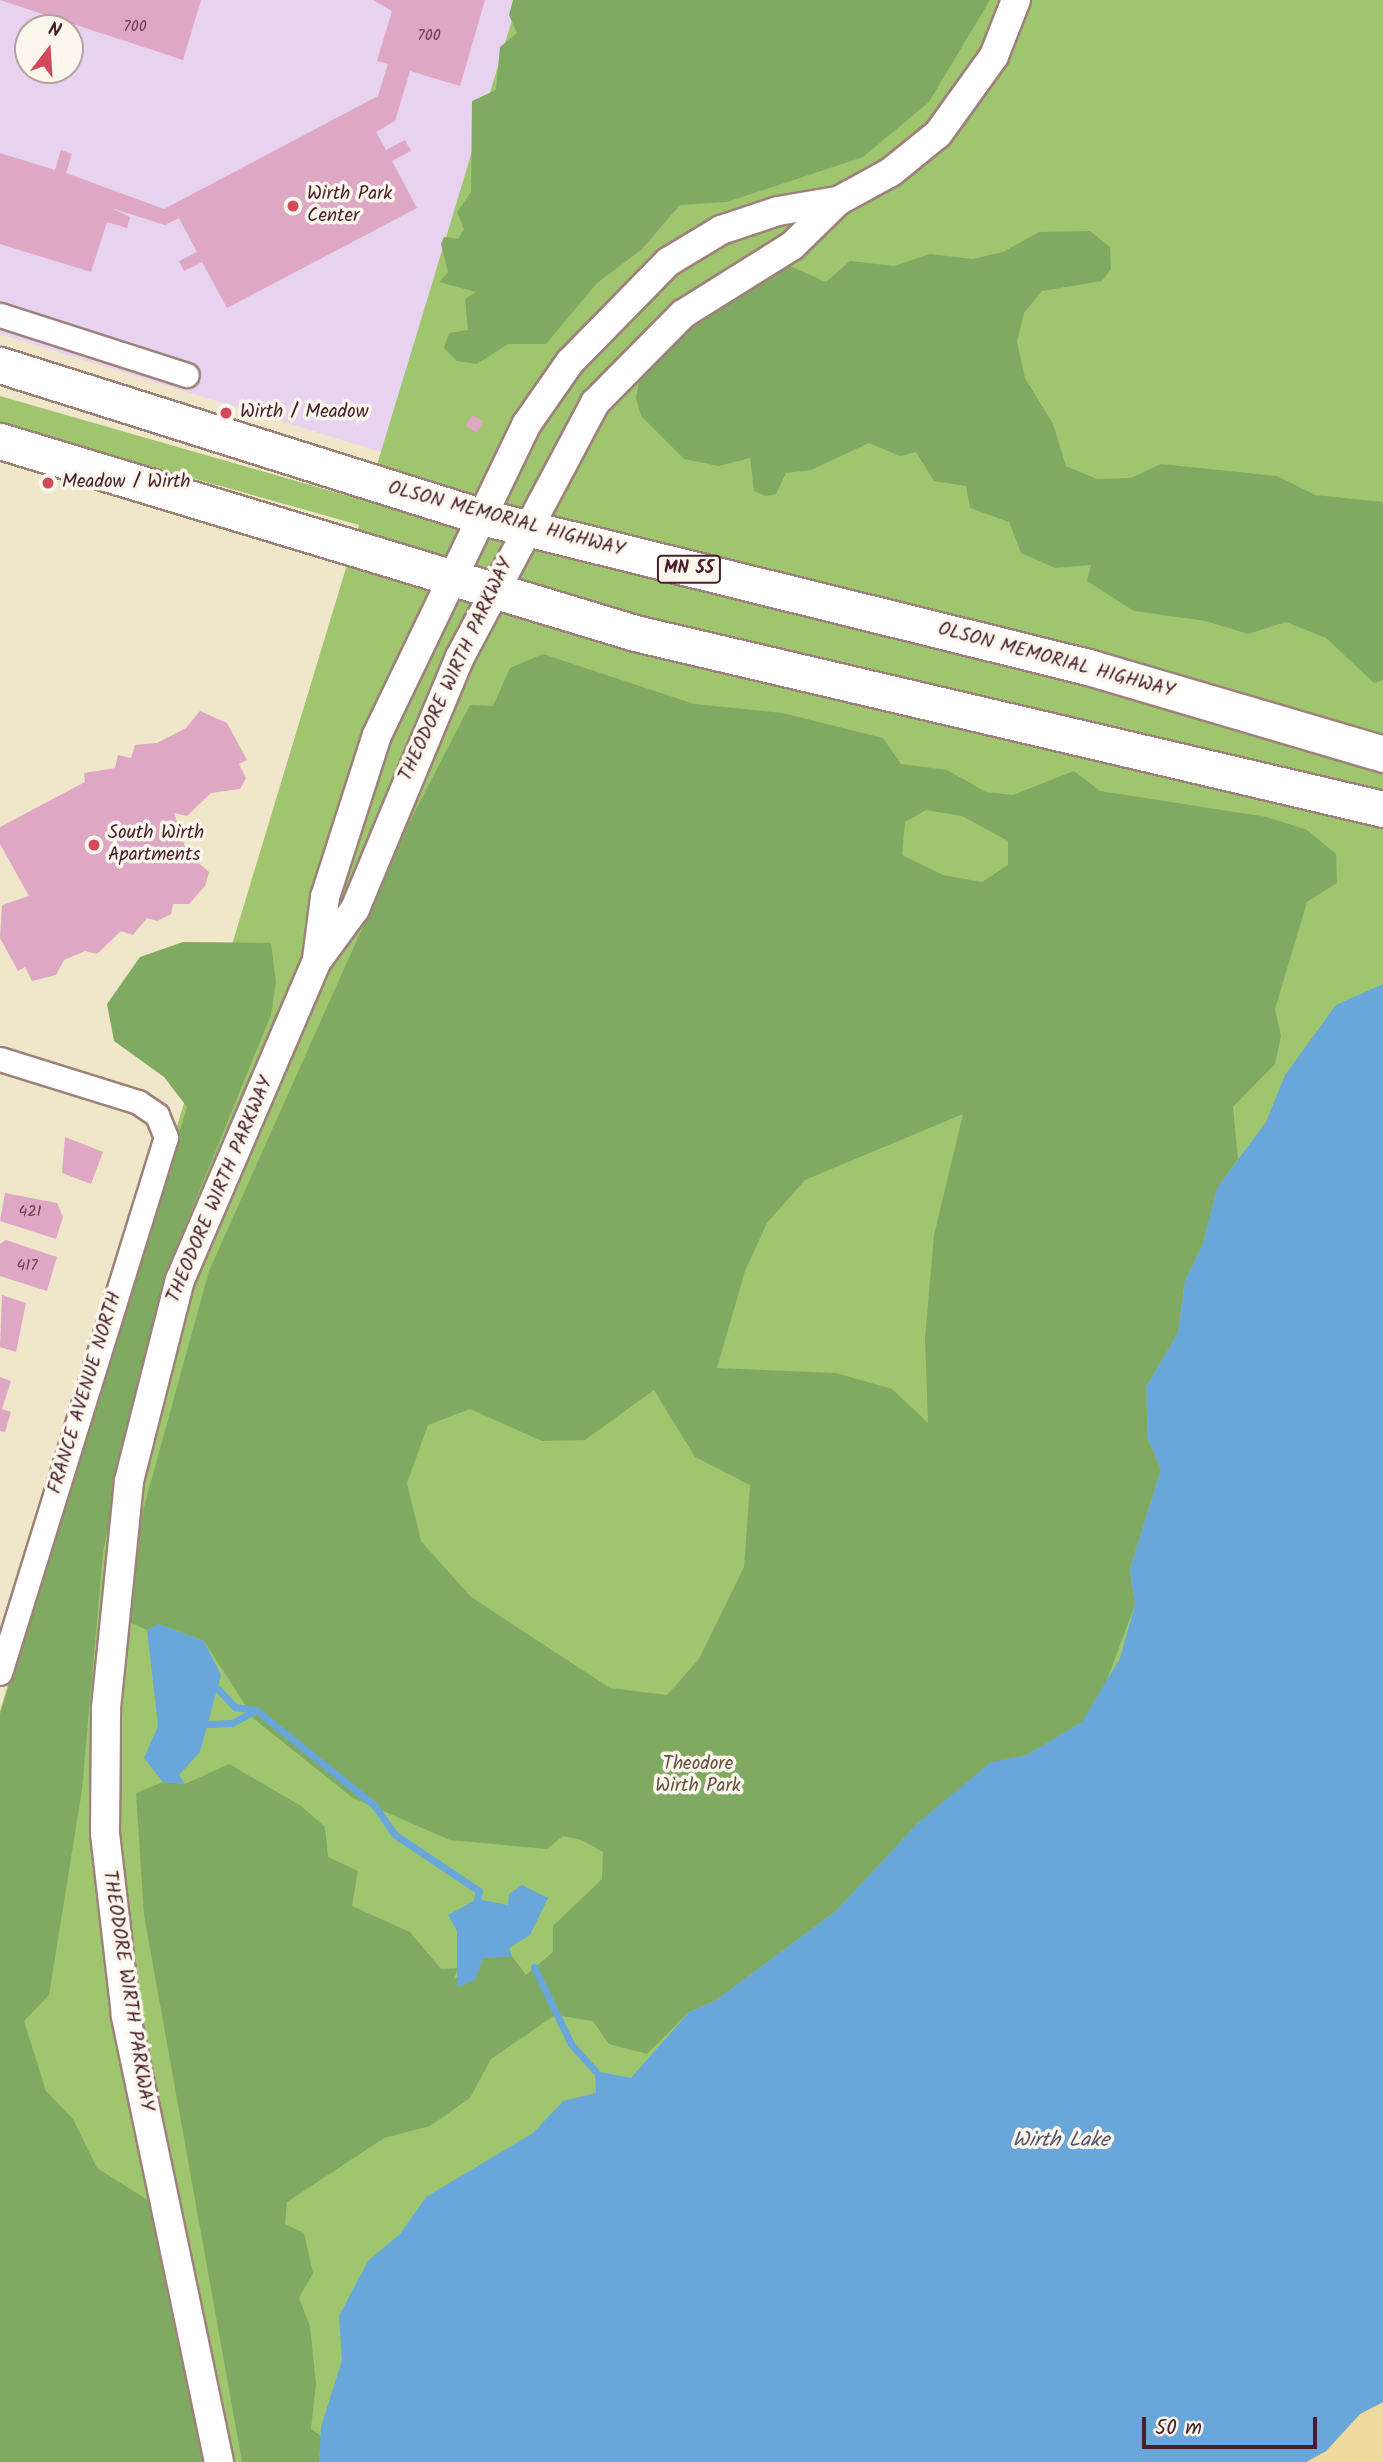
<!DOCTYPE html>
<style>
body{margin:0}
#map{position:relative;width:1383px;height:2462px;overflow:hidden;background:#f0e6ca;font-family:Kalam,sans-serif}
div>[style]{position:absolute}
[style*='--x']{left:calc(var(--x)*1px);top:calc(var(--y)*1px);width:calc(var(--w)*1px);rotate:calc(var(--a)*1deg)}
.built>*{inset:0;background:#e7d2ef}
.green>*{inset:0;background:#a0c56f}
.forest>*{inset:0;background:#80aa62}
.sand>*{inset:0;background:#eeda9e}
.water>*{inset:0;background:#69a7db}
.stream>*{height:7px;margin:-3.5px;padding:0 3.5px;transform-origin:3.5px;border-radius:3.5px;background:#69a7db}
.building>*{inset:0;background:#dea7c4;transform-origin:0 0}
.roads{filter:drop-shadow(2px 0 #9d827a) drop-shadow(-2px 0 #9d827a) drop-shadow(0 2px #9d827a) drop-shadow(0 -2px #9d827a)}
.minor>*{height:23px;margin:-11.5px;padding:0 11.5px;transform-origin:11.5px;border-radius:11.5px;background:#fff}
.tertiary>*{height:28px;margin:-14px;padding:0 14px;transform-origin:14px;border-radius:14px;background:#fff}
.primary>*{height:35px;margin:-17.5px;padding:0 17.5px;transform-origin:17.5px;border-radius:17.5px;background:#fff}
.dots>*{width:19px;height:19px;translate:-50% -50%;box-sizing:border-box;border:4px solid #fbf7ec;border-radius:50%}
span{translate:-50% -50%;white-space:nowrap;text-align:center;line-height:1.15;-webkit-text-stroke:7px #fbf7ec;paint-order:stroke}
.number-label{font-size:16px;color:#6f4151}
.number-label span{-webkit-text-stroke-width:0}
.shield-label span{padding:2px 5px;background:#fbf7ec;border:2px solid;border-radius:5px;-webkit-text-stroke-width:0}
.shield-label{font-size:18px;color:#4a1f2b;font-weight:700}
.poi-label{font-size:19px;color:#4a1f2b}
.left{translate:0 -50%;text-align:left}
.street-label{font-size:19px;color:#4a1f2b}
.park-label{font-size:19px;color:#64513f}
.water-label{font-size:21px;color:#565571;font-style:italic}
.north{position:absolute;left:14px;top:14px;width:70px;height:70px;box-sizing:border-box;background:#fbf7ec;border:2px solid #b4a19f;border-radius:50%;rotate:17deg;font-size:19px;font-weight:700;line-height:28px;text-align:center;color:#4a1f2b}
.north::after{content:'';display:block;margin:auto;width:24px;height:32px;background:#d1495b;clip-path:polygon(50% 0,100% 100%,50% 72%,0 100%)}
.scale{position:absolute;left:1142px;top:2417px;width:175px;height:32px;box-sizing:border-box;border:4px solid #4a1f2b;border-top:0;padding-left:9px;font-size:21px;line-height:24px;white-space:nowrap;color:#4a1f2b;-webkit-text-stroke:5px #fbf7ec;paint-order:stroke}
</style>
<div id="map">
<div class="built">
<i style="clip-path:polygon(evenodd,0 0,518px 0,381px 452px,0 334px,0 0,28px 28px,70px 28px,70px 70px,28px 70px,28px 28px)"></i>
</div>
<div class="green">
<i style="clip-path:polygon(518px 0,1383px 0,1383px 2462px,0 2462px,0 1711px,359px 525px,0 424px,0 396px,366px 501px)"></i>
</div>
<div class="forest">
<i style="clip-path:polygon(513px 0,990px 0,929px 102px,863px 157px,727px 202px,680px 205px,641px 250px,597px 283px,546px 344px,508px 344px,477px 364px,457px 361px,444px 348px,449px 333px,468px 330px,465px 299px,476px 292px,439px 282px,448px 272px,441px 244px,444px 237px,458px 239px,464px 229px,457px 212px,471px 192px,472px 101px,496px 90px,500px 47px,517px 33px,509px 15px)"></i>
<i style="clip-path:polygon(1090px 231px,1110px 247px,1111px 269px,1102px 281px,1042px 291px,1024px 313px,1017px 342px,1025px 378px,1053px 424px,1066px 466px,1097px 479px,1131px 478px,1161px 464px,1277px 476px,1315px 495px,1383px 502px,1383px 680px,1374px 683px,1326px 638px,1286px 622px,1248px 634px,1206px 621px,1134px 611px,1087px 581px,1091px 565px,1055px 568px,1021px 553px,1009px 522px,970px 508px,966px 486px,934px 481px,916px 452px,900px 456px,869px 443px,811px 470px,786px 473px,776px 494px,766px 496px,754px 491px,750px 458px,719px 466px,684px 459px,641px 416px,636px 398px,643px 359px,779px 261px,826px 282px,850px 261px,894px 266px,930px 254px,973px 259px,1003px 252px,1039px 232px)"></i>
<i style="clip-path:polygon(evenodd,543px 654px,694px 704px,783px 713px,883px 738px,901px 764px,947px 770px,986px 792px,1013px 795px,1074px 771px,1100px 791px,1267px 817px,1307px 830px,1336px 854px,1337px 883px,1307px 902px,1275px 1009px,1281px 1036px,1275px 1064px,1233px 1107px,1238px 1159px,1217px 1189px,1203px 1244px,1185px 1281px,1178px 1333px,1146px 1387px,1148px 1439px,1161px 1469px,1130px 1569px,1135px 1605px,1101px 1696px,1082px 1722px,1027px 1755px,991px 1763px,918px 1823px,836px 1911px,715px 2001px,689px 2012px,647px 2054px,609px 2044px,593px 2021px,555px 2015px,491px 2059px,470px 2098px,430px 2126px,384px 2138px,287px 2202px,285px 2224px,304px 2233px,313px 2273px,299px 2298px,310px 2326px,316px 2384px,311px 2429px,321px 2436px,319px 2462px,242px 2462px,144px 1915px,136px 1793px,163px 1782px,185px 1784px,229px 1764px,301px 1806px,325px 1827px,328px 1857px,358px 1871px,352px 1906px,410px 1932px,441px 1969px,458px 1968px,454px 1979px,483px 1958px,512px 1956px,526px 1975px,553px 1952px,553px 1926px,602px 1879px,603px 1852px,581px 1840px,563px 1836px,547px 1849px,450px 1840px,353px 1798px,254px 1719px,204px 1641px,159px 1624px,147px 1630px,129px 1622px,134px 1543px,209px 1271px,411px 819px,470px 705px,493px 706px,510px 668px,543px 654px,926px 810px,962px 816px,1008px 841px,1008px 865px,982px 882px,943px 875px,902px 855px,905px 822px,926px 810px,543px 654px,963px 1114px,934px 1235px,925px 1338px,928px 1423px,892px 1389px,836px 1373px,717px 1368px,745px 1271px,767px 1223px,805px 1180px,963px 1114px,543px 654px,654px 1390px,695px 1457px,750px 1485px,744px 1567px,699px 1659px,667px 1695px,610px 1688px,471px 1597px,421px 1541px,407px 1483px,428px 1425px,470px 1409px,542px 1441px,585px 1440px,654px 1390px)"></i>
<i style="clip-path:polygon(183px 942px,271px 943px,276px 982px,271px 1015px,170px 1263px,133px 1402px,103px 1553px,82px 1790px,49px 1995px,24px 2021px,46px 2091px,73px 2119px,97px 2168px,165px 2211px,219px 2462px,0 2462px,0 1714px,187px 1107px,164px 1077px,114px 1041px,107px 1004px,140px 957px)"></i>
</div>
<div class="sand">
<i style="clip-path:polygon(1383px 2402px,1383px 2462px,1306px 2462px,1326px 2451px,1360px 2414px)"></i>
</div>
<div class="water">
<i style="clip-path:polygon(1383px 984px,1383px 2402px,1360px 2414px,1326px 2451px,1306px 2462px,319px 2462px,321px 2427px,342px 2360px,339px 2316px,368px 2261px,400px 2234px,426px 2197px,533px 2133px,563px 2101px,596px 2093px,595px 2071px,631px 2078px,689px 2012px,715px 2001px,836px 1911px,918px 1823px,991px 1762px,1027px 1755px,1082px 1722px,1120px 1658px,1135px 1605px,1130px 1569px,1161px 1469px,1148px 1439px,1146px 1387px,1178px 1333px,1185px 1281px,1203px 1244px,1217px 1188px,1266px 1122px,1285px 1075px,1336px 1005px)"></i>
<i style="clip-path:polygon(159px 1624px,204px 1641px,221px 1675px,200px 1752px,179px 1775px,185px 1784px,163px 1782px,144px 1758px,158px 1726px,147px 1630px)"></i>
<i style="clip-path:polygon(522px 1885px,548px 1898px,530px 1935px,509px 1948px,512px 1956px,483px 1958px,475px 1980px,457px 1987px,457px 1931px,448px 1915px,477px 1899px,508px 1905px,509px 1894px)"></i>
</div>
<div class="stream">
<i style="--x:218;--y:1689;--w:25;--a:47"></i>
<i style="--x:235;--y:1707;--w:21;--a:8"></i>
<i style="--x:206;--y:1724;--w:26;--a:-2"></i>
<i style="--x:232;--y:1723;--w:27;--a:-28"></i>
<i style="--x:256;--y:1710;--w:151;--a:38.8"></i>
<i style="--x:374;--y:1805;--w:35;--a:55"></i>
<i style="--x:394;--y:1834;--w:102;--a:33.8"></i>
<i style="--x:479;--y:1891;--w:8;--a:104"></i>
<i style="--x:534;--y:1967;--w:85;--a:64.3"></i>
<i style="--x:571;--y:2044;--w:36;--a:48"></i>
</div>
<div class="building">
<i style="clip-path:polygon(0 0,201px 0,183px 60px)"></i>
<i style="clip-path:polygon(373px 0,485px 0,460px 86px,410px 71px,395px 121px,376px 132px,386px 150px,405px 140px,411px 151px,392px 161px,417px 208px,227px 308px,202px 262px,184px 271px,179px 261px,197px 252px,179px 218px,165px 225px,111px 208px,130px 217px,127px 228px,107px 222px,91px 272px,0 244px,0 153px,55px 170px,61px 150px,72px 154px,66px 173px,164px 209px,378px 96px,388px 64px,377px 61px,392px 11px)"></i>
<i style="left:472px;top:415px;width:13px;height:13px;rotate:29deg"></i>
<i style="clip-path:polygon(200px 711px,227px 723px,247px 760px,239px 764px,246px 778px,240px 789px,211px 793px,187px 816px,174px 813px,187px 853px,209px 872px,205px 886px,189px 904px,173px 904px,171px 914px,157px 921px,147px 918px,133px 935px,121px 931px,97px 954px,85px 951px,64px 960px,56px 975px,32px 981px,25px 967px,18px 971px,0 938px,2px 905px,29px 896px,0 844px,0 827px,85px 782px,84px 773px,115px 768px,118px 755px,131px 758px,135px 745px,157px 743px,186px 728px)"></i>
<i style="clip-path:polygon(65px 1137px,103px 1152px,91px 1184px,62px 1173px)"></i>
<i style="clip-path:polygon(5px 1193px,57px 1203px,63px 1217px,56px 1239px,0 1221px)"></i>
<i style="clip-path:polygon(6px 1240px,57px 1257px,47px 1291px,0 1276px,0 1244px)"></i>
<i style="clip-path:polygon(2px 1295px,26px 1303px,16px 1352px,0 1347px)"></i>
<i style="clip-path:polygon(0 1377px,11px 1381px,2px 1409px,11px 1412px,5px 1432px,0 1431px)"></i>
</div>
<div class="roads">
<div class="minor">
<i style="--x:0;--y:315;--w:196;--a:17.8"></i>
<i style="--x:0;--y:1059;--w:145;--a:17.3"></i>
<i style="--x:138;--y:1102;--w:23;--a:34"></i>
<i style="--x:157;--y:1115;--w:24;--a:68"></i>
<i style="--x:166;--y:1137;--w:561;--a:107.21"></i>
</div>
<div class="tertiary">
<i style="--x:317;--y:959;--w:63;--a:-82.6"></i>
<i style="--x:325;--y:897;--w:170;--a:-72.2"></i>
<i style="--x:377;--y:735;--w:344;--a:-64.3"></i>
<i style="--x:526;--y:425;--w:77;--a:-55.1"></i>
<i style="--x:570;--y:362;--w:140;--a:-45.6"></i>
<i style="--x:668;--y:262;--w:62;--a:-31.1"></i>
<i style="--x:721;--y:230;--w:60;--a:-18.4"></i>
<i style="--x:778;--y:211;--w:61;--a:-9.5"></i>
<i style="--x:219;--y:2462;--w:457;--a:-101.8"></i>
<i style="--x:126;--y:2015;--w:182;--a:-96.6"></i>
<i style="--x:105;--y:1834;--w:126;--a:-89.5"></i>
<i style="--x:106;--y:1708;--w:228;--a:-84.2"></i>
<i style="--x:129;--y:1481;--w:207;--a:-75.8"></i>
<i style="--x:180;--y:1280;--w:347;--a:-66.8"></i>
<i style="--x:317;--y:961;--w:64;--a:-53.8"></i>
<i style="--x:355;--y:909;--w:273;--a:-67.4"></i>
<i style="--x:460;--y:657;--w:288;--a:-62"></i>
<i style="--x:595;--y:403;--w:125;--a:-45.3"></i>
<i style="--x:683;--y:314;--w:128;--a:-32"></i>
<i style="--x:792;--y:246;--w:64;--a:-44.4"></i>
<i style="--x:838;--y:201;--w:60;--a:-28.7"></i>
<i style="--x:891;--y:172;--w:60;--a:-39"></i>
<i style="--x:938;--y:134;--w:96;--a:-54.3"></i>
<i style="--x:994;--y:56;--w:60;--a:-68.6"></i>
</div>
<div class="primary">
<i style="--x:0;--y:365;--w:510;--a:17.47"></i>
<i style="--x:486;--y:518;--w:620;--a:13.9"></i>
<i style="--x:1088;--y:667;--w:308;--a:16.4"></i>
<i style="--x:0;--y:441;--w:663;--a:16.82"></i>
<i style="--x:635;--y:633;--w:768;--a:13.24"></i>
</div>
</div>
<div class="dots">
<i style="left:293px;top:206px;background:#d1495b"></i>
<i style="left:226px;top:413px;background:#d1495b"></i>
<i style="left:48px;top:483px;background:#d1495b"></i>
<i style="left:94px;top:845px;background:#d1495b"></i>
</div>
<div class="number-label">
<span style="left:135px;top:27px">700</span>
<span style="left:429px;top:36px">700</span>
<span style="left:30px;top:1212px">421</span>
<span style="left:27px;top:1266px">417</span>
</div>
<div class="shield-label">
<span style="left:689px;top:569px">MN 55</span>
</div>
<div class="poi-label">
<span class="left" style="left:307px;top:206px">Wirth Park<br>Center</span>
<span class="left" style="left:240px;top:413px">Wirth / Meadow</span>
<span class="left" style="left:62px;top:483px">Meadow / Wirth</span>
<span class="left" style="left:108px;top:845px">South Wirth<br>Apartments</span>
</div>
<div class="street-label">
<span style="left:506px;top:520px;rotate:15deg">OLSON MEMORIAL HIGHWAY</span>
<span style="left:1056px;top:661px;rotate:15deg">OLSON MEMORIAL HIGHWAY</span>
<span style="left:457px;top:670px;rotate:-65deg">THEODORE WIRTH PARKWAY</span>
<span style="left:221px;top:1190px;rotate:-67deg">THEODORE WIRTH PARKWAY</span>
<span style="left:86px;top:1393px;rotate:-73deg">FRANCE AVENUE NORTH</span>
<span style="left:127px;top:1991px;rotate:81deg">THEODORE WIRTH PARKWAY</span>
</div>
<div class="park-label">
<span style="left:698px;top:1776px">Theodore<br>Wirth Park</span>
</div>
<div class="water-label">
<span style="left:1061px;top:2141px">Wirth Lake</span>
</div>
<div class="north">N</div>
<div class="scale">50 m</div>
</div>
